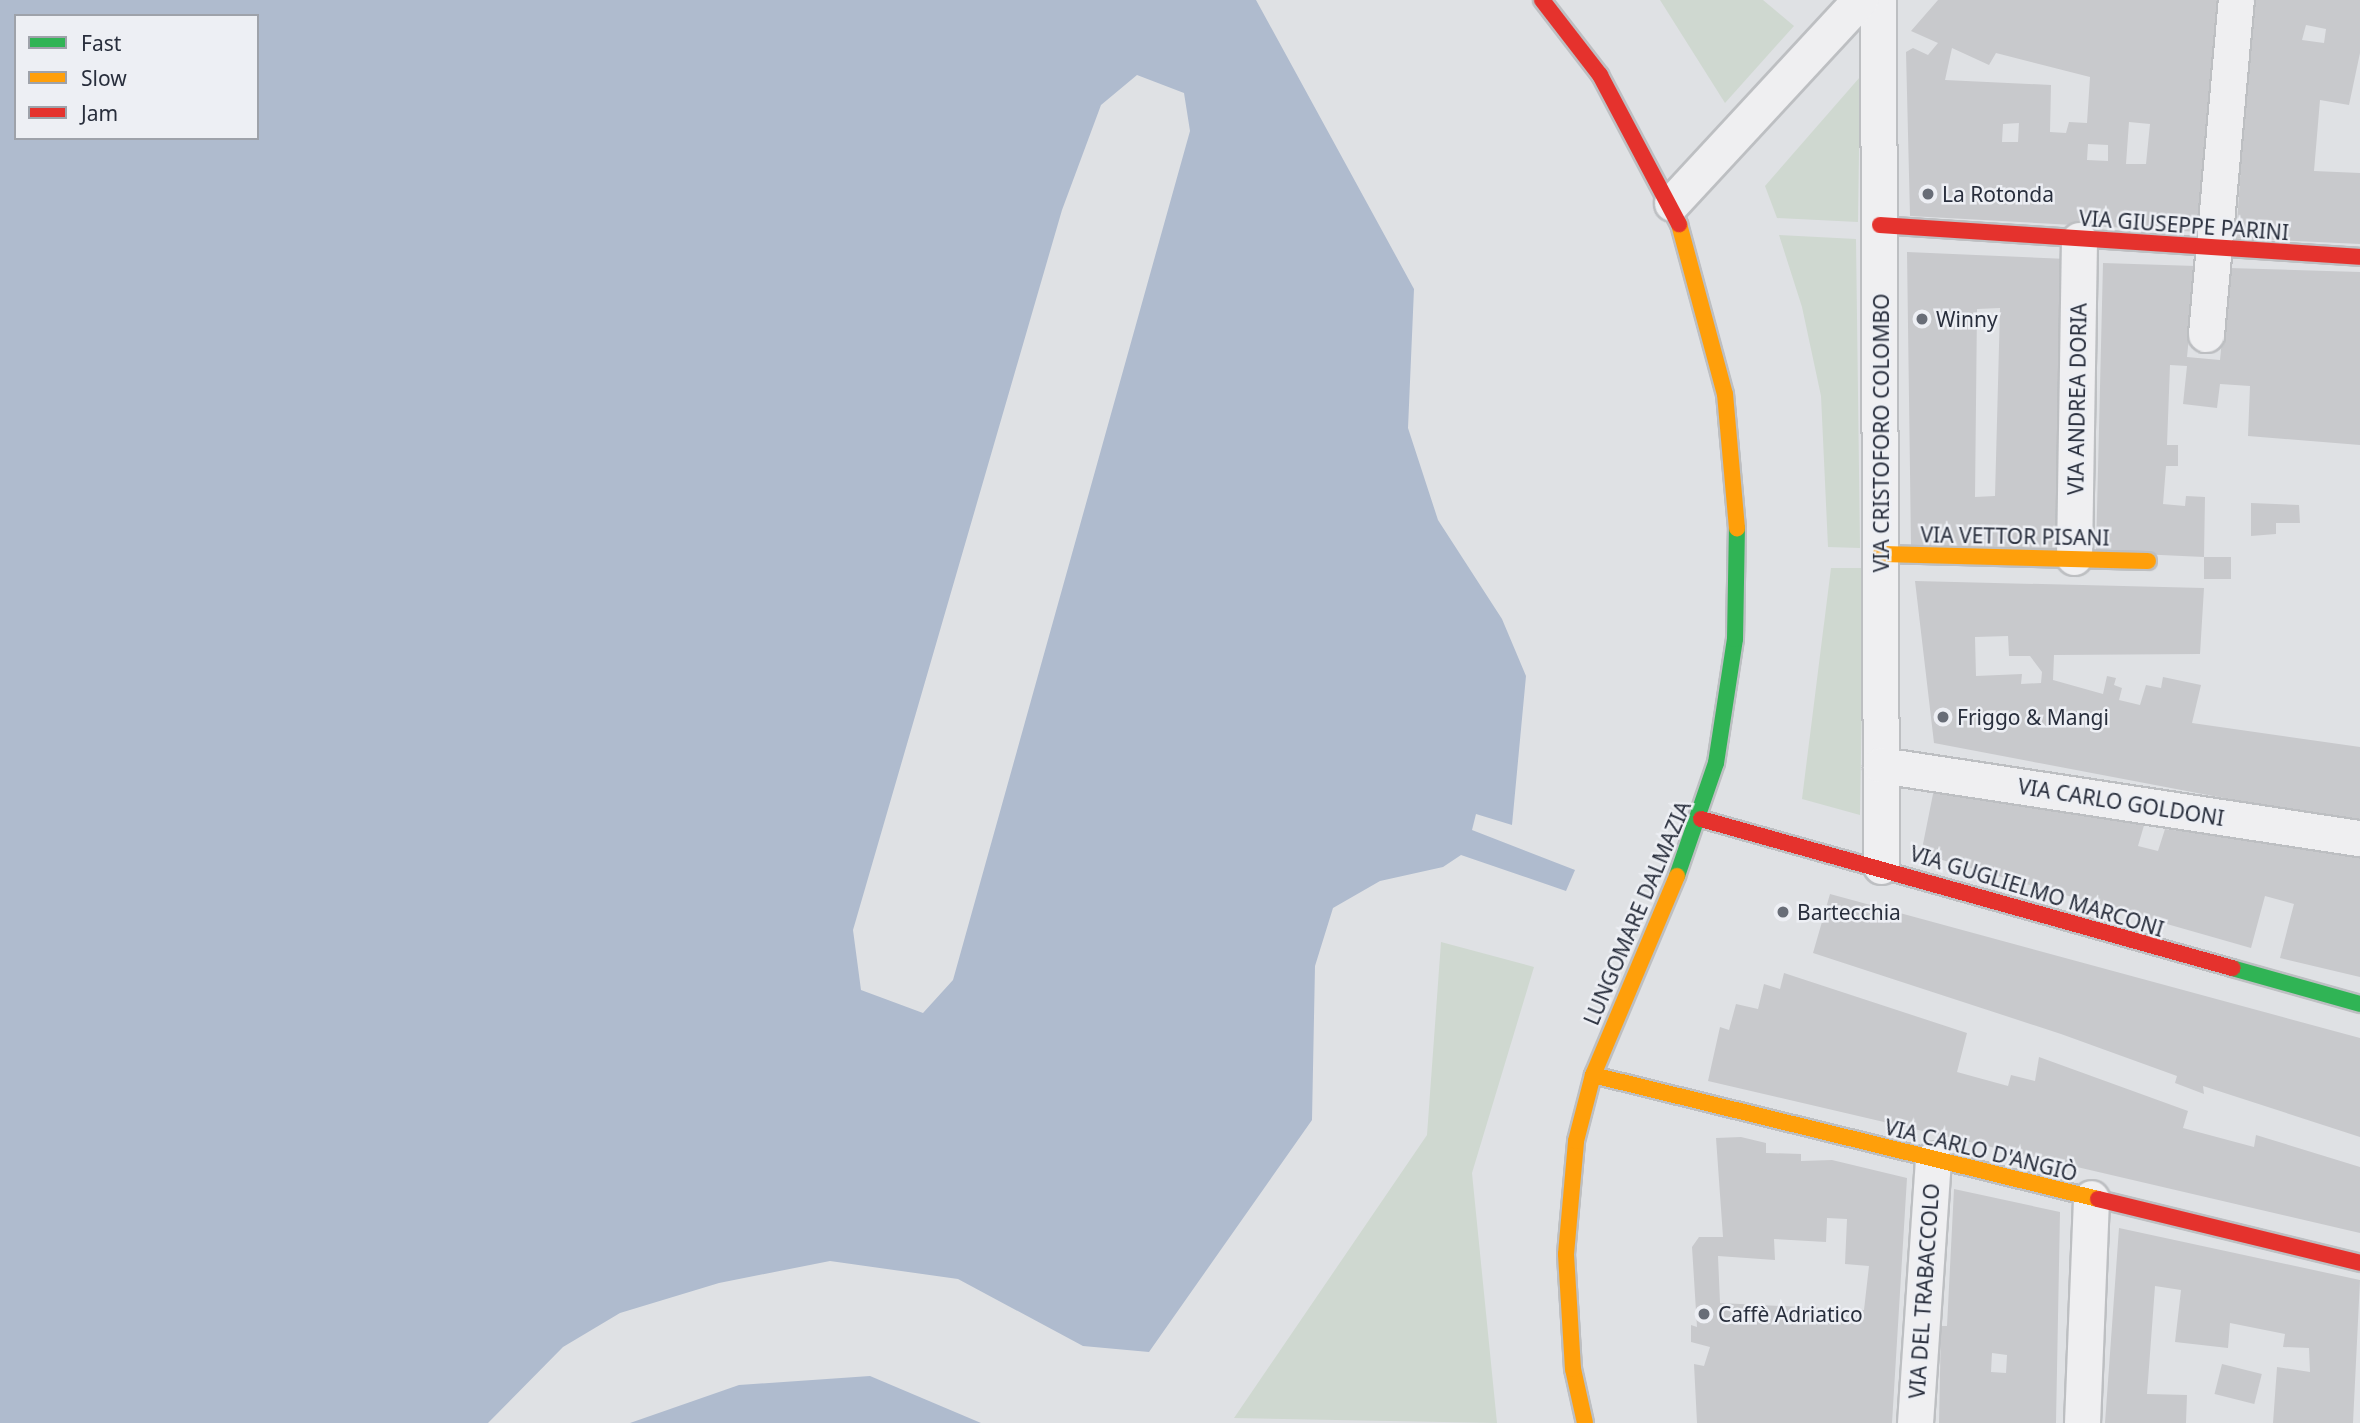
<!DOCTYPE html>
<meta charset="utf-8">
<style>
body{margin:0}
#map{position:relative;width:2360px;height:1423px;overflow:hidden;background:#dfe1e4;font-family:"Noto Sans",sans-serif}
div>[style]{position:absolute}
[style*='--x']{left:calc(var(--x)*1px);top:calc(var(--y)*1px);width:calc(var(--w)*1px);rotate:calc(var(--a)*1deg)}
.green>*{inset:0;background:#cfd8d0}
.water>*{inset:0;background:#afbbce}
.building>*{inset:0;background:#c8c9cc;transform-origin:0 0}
.roads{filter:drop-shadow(2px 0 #bdbfc2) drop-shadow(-2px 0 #bdbfc2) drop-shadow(0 2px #bdbfc2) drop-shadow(0 -2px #bdbfc2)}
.street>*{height:35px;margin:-17.5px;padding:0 17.5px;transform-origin:17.5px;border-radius:17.5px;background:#efeff1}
.fast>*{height:16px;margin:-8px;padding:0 8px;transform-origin:8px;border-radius:8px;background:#30b455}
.slow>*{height:16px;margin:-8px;padding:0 8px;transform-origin:8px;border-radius:8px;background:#ff9f0a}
.jam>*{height:16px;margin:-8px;padding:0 8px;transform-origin:8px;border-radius:8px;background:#e5322d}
.dots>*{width:19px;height:19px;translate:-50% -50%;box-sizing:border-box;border:4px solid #edeff4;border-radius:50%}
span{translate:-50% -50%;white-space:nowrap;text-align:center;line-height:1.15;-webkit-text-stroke:5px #edeff4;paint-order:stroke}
.poi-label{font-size:21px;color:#282e3c}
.left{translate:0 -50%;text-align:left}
.street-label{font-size:21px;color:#282e3c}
.legend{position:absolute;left:14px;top:14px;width:245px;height:126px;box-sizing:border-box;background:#edeff4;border:2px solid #9ea2aa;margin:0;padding:9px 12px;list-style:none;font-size:21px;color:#282e3c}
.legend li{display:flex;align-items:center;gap:14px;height:35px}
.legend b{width:35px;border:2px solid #9ea2aa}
</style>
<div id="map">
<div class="green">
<i style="clip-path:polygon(1660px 0,1763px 0,1794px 26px,1725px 103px)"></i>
<i style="clip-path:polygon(1860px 77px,1858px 222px,1777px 218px,1765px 186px)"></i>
<i style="clip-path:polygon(1779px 235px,1856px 239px,1860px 548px,1828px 547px,1821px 396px,1802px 307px)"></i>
<i style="clip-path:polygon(1831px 568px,1864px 568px,1860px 815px,1802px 799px)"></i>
<i style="clip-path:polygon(1441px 942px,1534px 967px,1472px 1173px,1497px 1423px,1234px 1418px,1427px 1135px)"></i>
</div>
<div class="water">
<i style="clip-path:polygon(evenodd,0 0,1256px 0,1414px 289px,1408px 428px,1438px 520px,1502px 619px,1526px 676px,1512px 825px,1476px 814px,1472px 830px,1575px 870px,1566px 891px,1461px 855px,1443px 867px,1380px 881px,1333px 908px,1315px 966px,1312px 1120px,1149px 1352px,1083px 1346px,958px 1279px,830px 1261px,719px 1283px,620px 1313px,563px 1347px,488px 1423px,0 1423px,0 0,16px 16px,257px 16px,257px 138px,16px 138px,16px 16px,0 0,1137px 75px,1184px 93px,1190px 131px,953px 980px,923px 1013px,861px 990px,853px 930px,1062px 210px,1101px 105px,1137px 75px)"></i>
<i style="clip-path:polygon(870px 1376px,981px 1423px,630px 1423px,739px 1385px)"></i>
</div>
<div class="building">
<i style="clip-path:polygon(evenodd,1938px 0,2222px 0,2200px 232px,1910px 216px,1906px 52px,1913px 48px,1928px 55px,1938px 43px,1911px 31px,1938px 0,1952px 48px,1989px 65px,1996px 53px,2090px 77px,2087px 123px,2069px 122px,2066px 133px,2050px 132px,2051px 85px,1945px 80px,1952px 48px,1938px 0,2129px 122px,2150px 124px,2146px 164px,2126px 164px,2129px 122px,1938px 0,2019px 123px,2018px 142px,2002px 142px,2003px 124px,2019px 123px,1938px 0,2088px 144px,2108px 145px,2108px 161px,2087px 160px,2088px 144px)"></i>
<i style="clip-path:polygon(evenodd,2252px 0,2360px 0,2360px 53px,2349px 105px,2320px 100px,2314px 171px,2360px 173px,2360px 244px,2236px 238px,2252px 0,2306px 25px,2326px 29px,2324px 43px,2302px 40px,2306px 25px)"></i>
<i style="clip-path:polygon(evenodd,1907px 252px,2068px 259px,2060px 552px,1911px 545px,1907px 252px,2000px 308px,1995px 496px,1975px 497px,1977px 309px,2000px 308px)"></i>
<i style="clip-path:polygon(2103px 263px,2196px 266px,2187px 357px,2220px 360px,2229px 268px,2360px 272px,2360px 445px,2248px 436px,2250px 386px,2220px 384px,2217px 408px,2183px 404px,2187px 366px,2170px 365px,2167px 445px,2178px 445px,2178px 466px,2166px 466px,2163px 504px,2185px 506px,2186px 496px,2205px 497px,2204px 557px,2096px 552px)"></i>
<i style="clip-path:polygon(2251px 503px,2299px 505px,2300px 523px,2276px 523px,2276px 534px,2251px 536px)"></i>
<i style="left:2204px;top:557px;width:27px;height:22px"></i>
<i style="clip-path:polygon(evenodd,1915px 581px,2204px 588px,2200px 654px,2054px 655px,2053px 680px,2103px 694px,2107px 676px,2116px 678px,2114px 685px,2122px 688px,2119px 700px,2140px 705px,2146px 685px,2161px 688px,2163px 677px,2201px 685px,2192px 723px,2360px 747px,2360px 824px,1934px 743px,1915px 581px,2008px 636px,2009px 656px,2030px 656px,2042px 672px,2041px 683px,2021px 684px,2022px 674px,1976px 676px,1975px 637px,2008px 636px)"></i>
<i style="clip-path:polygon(1936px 779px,2145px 822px,2138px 846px,2158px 851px,2165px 829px,2360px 853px,2360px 977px,2280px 958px,2294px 904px,2265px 896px,2251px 948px,1921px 854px)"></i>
<i style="clip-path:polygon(1830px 894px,2360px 1038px,2360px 1137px,2203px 1086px,2204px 1094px,2175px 1083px,2177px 1076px,2061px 1034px,1813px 953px)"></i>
<i style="clip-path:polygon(1784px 973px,1967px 1033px,1957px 1072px,2008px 1086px,2011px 1075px,2035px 1081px,2039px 1057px,2188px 1111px,2183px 1128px,2254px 1147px,2256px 1135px,2360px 1167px,2360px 1233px,1708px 1081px,1720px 1027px,1729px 1030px,1736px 1004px,1758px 1009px,1764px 984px,1780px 989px)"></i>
<i style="clip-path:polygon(evenodd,1741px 1137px,1766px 1143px,1766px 1153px,1801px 1154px,1801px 1161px,1832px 1160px,1907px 1178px,1892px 1423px,1697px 1423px,1694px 1364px,1704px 1366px,1710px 1347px,1691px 1342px,1691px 1325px,1697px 1327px,1692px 1247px,1699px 1237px,1723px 1237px,1716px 1138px,1741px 1137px,1827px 1218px,1847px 1219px,1845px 1264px,1869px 1266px,1864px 1310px,1720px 1303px,1718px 1256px,1775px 1260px,1774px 1239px,1826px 1242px,1827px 1218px)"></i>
<i style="clip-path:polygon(evenodd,1954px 1189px,2060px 1212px,2056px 1423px,1939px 1423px,1941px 1326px,1947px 1326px,1954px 1189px,1992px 1353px,2007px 1355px,2006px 1373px,1991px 1372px,1992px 1353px)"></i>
<i style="clip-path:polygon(2119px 1228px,2360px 1280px,2353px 1423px,2273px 1423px,2277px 1367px,2310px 1372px,2309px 1348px,2283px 1347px,2285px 1334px,2230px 1323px,2228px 1348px,2175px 1342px,2181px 1290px,2155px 1286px,2147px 1394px,2187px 1395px,2186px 1423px,2105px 1423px)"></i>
<i style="left:2222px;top:1364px;width:41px;height:31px;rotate:14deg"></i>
</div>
<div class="roads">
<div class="street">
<i style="--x:1878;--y:0;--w:866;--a:89.8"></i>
<i style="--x:1672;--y:203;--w:277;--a:-47.2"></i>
<i style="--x:2206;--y:334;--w:335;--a:-84.9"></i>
<i style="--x:2074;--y:557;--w:317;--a:-89.1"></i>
<i style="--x:1881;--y:765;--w:485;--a:8.7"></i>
<i style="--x:1915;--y:1423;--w:264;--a:-86.1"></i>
<i style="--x:2082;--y:1423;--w:225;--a:-87.7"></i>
</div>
<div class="fast">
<i style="--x:1677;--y:876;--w:120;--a:-71"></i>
<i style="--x:1716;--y:763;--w:125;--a:-81.3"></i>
<i style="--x:1735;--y:639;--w:111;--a:-89"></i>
<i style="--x:2232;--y:968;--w:133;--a:15.7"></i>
</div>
<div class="slow">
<i style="--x:1679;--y:224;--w:176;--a:74.9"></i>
<i style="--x:1725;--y:394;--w:135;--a:84.9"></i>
<i style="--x:1881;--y:554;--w:267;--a:1.5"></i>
<i style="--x:1593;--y:1075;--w:520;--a:13.8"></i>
<i style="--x:1585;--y:1423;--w:55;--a:-102.5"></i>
<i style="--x:1573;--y:1369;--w:115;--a:-93.5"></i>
<i style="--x:1566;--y:1254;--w:113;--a:-84.9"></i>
<i style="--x:1576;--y:1141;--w:68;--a:-75.6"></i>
<i style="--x:1593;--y:1075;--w:216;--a:-67.1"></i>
</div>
<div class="jam">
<i style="--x:1542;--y:0;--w:95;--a:52.3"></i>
<i style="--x:1600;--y:75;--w:169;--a:62.1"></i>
<i style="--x:1880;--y:225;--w:481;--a:3.8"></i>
<i style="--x:1701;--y:819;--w:552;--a:15.67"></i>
<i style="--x:2098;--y:1199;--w:270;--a:13.7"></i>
</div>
</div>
<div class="dots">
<i style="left:1928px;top:194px;background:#686d77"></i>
<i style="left:1922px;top:319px;background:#686d77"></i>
<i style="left:1943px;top:717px;background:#686d77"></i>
<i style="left:1783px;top:912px;background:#686d77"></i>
<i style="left:1704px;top:1314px;background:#686d77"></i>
</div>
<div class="poi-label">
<span class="left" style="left:1942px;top:194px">La Rotonda</span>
<span class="left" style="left:1936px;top:319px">Winny</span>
<span class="left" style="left:1957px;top:717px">Friggo &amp; Mangi</span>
<span class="left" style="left:1797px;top:912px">Bartecchia</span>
<span class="left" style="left:1718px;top:1314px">Caffè Adriatico</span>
</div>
<div class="street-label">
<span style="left:2184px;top:225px;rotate:4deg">VIA GIUSEPPE PARINI</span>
<span style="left:2077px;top:399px;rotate:-89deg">VIA ANDREA DORIA</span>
<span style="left:1881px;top:433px;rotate:-90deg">VIA CRISTOFORO COLOMBO</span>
<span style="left:2015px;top:536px;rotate:1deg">VIA VETTOR PISANI</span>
<span style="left:2121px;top:802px;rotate:9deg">VIA CARLO GOLDONI</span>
<span style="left:2037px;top:891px;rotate:17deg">VIA GUGLIELMO MARCONI</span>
<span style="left:1637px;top:913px;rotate:-67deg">LUNGOMARE DALMAZIA</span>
<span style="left:1981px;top:1150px;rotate:14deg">VIA CARLO D'ANGIÒ</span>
<span style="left:1924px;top:1291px;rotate:-86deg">VIA DEL TRABACCOLO</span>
</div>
<ul class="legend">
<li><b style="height:9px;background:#30b455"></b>Fast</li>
<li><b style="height:9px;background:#ff9f0a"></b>Slow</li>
<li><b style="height:9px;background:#e5322d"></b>Jam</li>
</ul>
</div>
